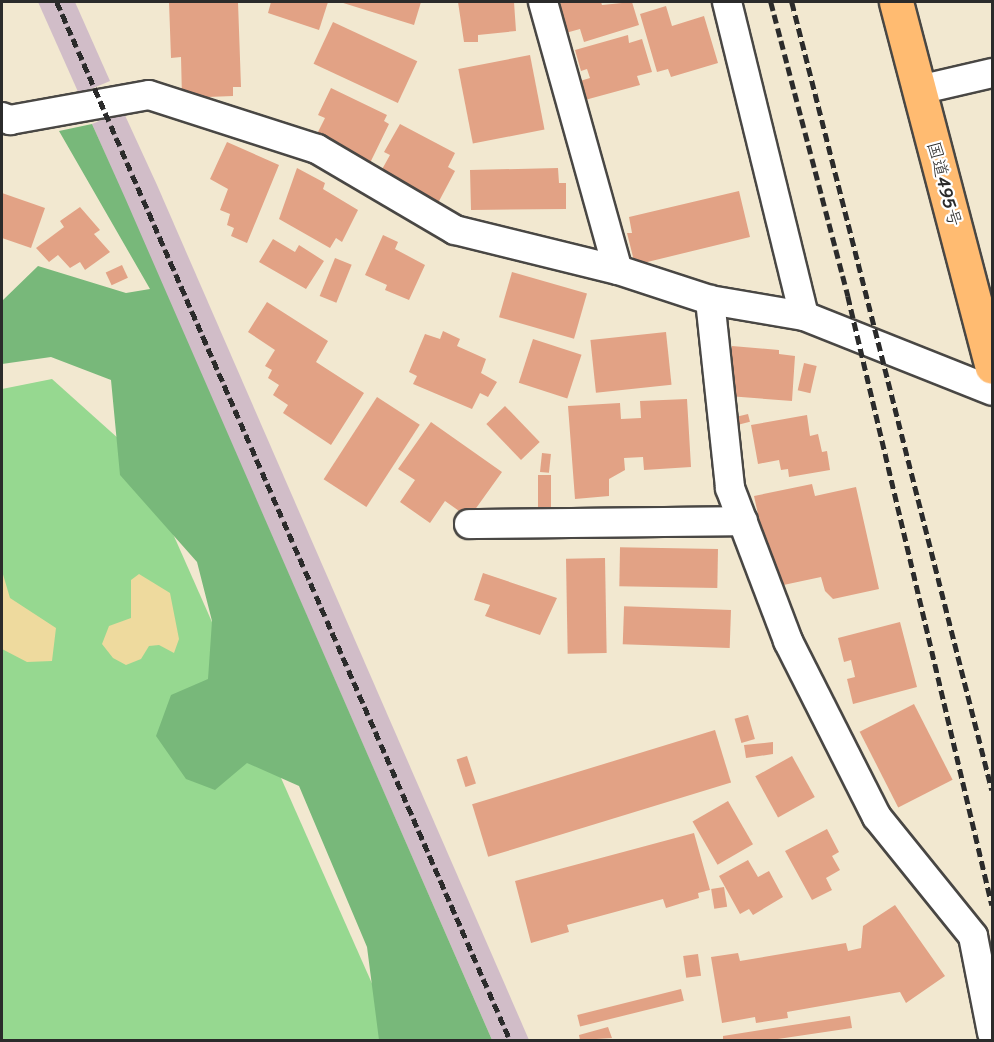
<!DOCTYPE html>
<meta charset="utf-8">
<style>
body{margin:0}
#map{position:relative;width:994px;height:1042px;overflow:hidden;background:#f2e8d0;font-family:Sriracha,"Klee One",sans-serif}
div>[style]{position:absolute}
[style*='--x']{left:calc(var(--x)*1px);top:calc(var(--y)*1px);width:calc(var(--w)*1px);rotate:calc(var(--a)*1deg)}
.industrial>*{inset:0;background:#d1bdc8}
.green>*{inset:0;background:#96d890}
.forest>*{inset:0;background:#78b87a}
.sand>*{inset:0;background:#eeda9e}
.building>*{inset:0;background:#e2a285;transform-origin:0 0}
.roads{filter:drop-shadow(2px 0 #494744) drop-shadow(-2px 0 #494744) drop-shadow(0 2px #494744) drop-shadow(0 -2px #494744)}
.street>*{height:28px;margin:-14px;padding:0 14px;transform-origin:14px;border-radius:14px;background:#fff}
.highway>*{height:33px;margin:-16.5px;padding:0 16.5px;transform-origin:16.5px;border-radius:16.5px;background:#ffbb71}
.rail>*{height:4.5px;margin-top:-2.25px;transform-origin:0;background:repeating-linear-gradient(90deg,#2b2b2b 0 9px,transparent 0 13.5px)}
span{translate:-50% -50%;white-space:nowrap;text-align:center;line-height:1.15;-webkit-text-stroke:4.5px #fff;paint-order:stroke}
.street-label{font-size:18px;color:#2b2b2b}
.frame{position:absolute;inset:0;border:3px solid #2b2b2b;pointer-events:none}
</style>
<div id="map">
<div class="industrial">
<i style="clip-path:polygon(38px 2px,75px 2px,110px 81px,79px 94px)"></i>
<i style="clip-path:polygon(123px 111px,157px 185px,529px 1040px,492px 1040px,92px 124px)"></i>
</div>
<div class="green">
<i style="clip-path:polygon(52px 379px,139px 457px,397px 1040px,2px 1040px,2px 389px)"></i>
</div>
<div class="forest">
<i style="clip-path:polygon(92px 124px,126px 200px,492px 1040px,379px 1040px,367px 947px,299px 786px,247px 763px,215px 790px,186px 779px,156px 736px,171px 695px,208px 679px,212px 621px,197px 562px,120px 475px,111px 380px,51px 357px,2px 364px,2px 301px,38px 266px,126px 293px,150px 289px,59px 131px)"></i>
</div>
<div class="sand">
<i style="clip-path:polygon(2px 571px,10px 598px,56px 628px,52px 661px,27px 662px,2px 649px)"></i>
<i style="clip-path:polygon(139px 574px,170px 593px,179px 639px,174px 653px,159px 645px,149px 646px,141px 659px,126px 665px,113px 658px,102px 644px,109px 626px,131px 618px,131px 580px)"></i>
</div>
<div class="building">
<i style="clip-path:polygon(169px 2px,238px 2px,241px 87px,233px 87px,233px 96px,182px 98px,181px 57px,171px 58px)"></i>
<i style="clip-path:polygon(271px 2px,328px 2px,319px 30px,268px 13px)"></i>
<i style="clip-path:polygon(340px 2px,421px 2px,414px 25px)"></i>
<i style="clip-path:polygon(458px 2px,514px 2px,516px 31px,478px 35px,478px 42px,464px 42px)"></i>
<i style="clip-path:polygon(566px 2px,601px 2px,602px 5px,632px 2px,639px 25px,584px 42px,580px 29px,562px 34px,553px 5px)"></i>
<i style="clip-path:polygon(666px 6px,672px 26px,704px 16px,718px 63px,671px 77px,668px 69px,657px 72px,640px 14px)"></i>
<i style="left:333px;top:22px;width:93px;height:46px;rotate:25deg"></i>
<i style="clip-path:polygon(628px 35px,629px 43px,642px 39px,652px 72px,637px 76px,640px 85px,585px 100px,580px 81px,590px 78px,587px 69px,581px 71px,575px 50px)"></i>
<i style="left:530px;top:55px;width:76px;height:73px;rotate:79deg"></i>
<i style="clip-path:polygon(331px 88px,387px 115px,384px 121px,389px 124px,370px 163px,316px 136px,325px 118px,318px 115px)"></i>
<i style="clip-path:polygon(400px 124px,455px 153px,448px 167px,455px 171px,438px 203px,380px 173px,390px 155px,384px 152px)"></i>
<i style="clip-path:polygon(227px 142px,279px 165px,247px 243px,231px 236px,234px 228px,227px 225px,230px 214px,220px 210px,228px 189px,210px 179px)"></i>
<i style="clip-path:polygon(297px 168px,325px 183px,323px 189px,358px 210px,342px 242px,336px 238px,330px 248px,279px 219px)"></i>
<i style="clip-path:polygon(558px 168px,559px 183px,566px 183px,566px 209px,471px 210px,470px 170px)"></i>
<i style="clip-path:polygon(739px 191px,750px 237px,635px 265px,627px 233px,632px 233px,629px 217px)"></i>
<i style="clip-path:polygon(2px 193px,45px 208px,31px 248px,2px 238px)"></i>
<i style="clip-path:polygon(80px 207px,100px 230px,94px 234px,110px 252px,85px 270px,80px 262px,70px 268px,58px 255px,49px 262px,36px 248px,64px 227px,60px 221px)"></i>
<i style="clip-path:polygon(383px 235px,398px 242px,395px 249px,425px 265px,409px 300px,385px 290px,387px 285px,365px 275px)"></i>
<i style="clip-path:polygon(273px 239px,295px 252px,299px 245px,324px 261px,306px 289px,259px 262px)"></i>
<i style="left:335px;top:258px;width:18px;height:41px;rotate:22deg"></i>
<i style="left:122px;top:265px;width:14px;height:18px;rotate:65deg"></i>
<i style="left:512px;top:272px;width:78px;height:47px;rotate:16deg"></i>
<i style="clip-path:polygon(267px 302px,328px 341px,316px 362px,364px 393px,331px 445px,283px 413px,288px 405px,273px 395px,279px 385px,268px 378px,272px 370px,265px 366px,275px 350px,248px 332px)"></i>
<i style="clip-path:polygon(443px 331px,460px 339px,457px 346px,486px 359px,481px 373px,497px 382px,488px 397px,480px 393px,472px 409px,413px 384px,417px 376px,409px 372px,425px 334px,440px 339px)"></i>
<i style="left:666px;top:332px;width:53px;height:76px;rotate:84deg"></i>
<i style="left:533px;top:339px;width:51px;height:46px;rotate:18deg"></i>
<i style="clip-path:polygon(732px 346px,779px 350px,779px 354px,795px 356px,792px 401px,728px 396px)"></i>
<i style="left:804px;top:363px;width:13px;height:28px;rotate:13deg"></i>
<i style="left:377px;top:397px;width:51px;height:98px;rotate:33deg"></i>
<i style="clip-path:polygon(687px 399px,691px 467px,644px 470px,643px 457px,624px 458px,625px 470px,609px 479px,609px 496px,575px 499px,568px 406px,620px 403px,621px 419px,641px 418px,640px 401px)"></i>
<i style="left:505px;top:406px;width:50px;height:26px;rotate:46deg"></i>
<i style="left:748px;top:414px;width:8px;height:16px;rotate:76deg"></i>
<i style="clip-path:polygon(807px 415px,810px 436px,818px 434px,822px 452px,827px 451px,830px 470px,789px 477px,788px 469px,781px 470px,779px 460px,758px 464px,751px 425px)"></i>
<i style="clip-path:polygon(431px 422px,502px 472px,469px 518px,445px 501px,430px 523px,400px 502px,415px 480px,398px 469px)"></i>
<i style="left:542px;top:453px;width:9px;height:19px;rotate:6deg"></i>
<i style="left:538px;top:475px;width:13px;height:36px"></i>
<i style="clip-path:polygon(812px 484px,815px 496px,856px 487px,879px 589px,833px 599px,825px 591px,821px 577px,774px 587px,754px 496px)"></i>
<i style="left:718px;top:549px;width:39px;height:98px;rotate:91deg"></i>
<i style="left:605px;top:558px;width:95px;height:39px;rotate:89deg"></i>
<i style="clip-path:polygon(483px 573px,557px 598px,540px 635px,485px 616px,490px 605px,474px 600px)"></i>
<i style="left:731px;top:610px;width:38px;height:107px;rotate:92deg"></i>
<i style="clip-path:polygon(900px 622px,917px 687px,853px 704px,847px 679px,855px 677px,851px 660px,844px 662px,838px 638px)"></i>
<i style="left:914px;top:704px;width:85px;height:61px;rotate:63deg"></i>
<i style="left:748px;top:715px;width:25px;height:14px;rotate:74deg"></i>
<i style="left:715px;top:730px;width:55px;height:254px;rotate:73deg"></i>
<i style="clip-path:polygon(773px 742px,773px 754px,746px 758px,744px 745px)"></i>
<i style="left:467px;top:756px;width:29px;height:11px;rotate:72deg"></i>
<i style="left:792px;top:756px;width:47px;height:42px;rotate:61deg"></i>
<i style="left:728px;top:801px;width:50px;height:41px;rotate:60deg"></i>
<i style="clip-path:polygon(827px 829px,839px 852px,832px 856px,840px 870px,826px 878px,832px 890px,812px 900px,785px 851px)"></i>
<i style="clip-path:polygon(694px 833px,710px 890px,698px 893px,699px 898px,666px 908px,663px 899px,567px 925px,569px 932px,531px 943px,515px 881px)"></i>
<i style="clip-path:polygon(748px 860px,758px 877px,769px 871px,783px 897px,753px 915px,749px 909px,740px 914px,719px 876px)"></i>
<i style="left:724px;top:887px;width:20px;height:13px;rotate:81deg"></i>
<i style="clip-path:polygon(895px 905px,945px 976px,906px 1003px,900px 992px,787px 1012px,788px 1018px,756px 1023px,755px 1017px,722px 1023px,711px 957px,738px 953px,740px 961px,846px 943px,848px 951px,861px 948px,863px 926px)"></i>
<i style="left:698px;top:954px;width:22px;height:15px;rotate:82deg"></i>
<i style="left:681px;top:989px;width:12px;height:107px;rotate:76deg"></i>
<i style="clip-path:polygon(850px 1016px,852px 1028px,771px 1040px,723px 1040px,723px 1036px)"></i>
<i style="clip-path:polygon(608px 1027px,612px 1038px,580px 1040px,579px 1035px)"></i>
</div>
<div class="roads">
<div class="street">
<i style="--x:543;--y:2;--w:278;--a:74.4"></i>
<i style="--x:727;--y:2;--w:323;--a:76.2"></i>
<i style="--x:919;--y:90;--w:75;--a:-13.1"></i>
<i style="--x:2;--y:117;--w:9;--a:21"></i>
<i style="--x:10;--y:120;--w:141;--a:-10.2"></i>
<i style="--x:149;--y:95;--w:176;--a:17.8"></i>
<i style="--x:317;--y:149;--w:160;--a:30.4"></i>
<i style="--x:455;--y:230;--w:168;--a:13.8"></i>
<i style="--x:618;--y:270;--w:97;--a:18.1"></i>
<i style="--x:710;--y:300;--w:95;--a:9.7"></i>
<i style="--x:804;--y:316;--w:202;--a:21.7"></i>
<i style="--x:710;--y:300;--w:189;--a:83.9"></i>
<i style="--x:730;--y:488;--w:164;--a:69.2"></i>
<i style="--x:788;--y:641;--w:197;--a:63.2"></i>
<i style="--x:877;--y:817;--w:153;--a:51.1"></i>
<i style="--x:973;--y:936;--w:99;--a:78.9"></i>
<i style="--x:469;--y:524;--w:274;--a:-0.6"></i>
</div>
<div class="highway">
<i style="--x:896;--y:2;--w:377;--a:75.3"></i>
</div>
</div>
<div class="rail">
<i style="--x:57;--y:2;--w:1133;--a:66.42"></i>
<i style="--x:771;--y:2;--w:304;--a:75.3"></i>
<i style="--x:848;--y:296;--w:626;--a:76.7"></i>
<i style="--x:792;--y:2;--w:813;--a:75.76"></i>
</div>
<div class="street-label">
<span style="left:944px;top:184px;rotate:75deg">国道495号</span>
</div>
<div class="frame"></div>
</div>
